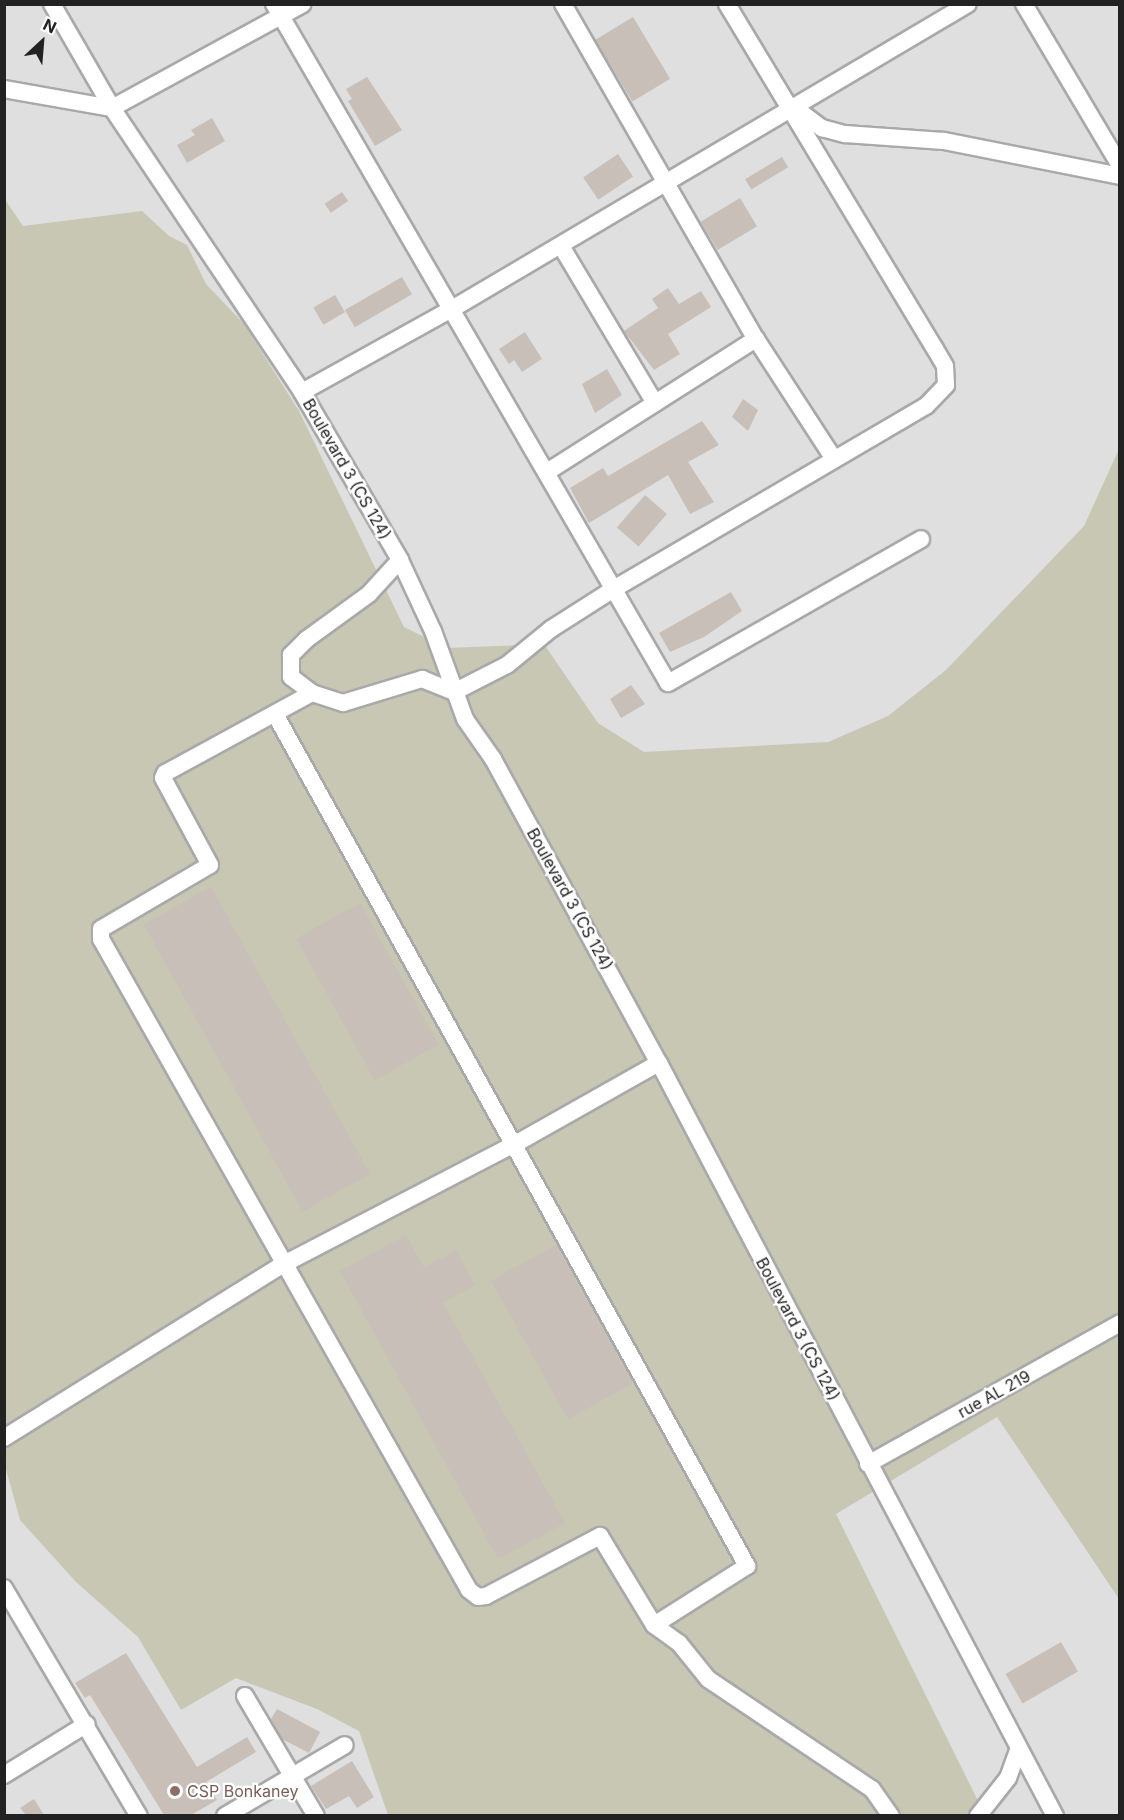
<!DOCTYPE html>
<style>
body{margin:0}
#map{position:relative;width:1124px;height:1820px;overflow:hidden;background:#f2efe9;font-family:Inter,sans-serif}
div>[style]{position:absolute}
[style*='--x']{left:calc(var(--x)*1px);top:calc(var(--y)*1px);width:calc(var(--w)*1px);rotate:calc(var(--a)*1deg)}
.residential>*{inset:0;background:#e0dfdf;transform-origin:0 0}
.construction>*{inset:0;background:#c7c7b4}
.building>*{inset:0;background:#c7bfb8;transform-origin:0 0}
.roads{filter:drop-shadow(2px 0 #a9a9a9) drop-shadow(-2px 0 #a9a9a9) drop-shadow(0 2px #a9a9a9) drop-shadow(0 -2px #a9a9a9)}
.minor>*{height:16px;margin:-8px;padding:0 8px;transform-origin:8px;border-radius:8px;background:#fff}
.dots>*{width:16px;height:16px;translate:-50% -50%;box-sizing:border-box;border:3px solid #fff;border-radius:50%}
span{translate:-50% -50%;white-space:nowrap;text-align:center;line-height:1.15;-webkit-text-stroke:4.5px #fff;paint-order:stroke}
.street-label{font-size:16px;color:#222}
.education-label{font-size:16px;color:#785e54}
.left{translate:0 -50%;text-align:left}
.frame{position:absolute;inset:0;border:6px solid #222;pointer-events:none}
.north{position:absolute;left:12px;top:12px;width:60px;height:60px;-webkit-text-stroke:4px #fff;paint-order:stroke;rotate:26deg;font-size:16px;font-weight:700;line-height:24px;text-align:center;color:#222}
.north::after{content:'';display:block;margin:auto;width:21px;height:27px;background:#222;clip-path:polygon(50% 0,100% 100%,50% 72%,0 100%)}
</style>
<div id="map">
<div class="residential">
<i style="left:5px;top:5px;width:1114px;height:1810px"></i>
</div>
<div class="construction">
<i style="clip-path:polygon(4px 198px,23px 226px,142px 211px,169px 236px,187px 245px,206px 284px,244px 324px,299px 411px,404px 627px,447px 648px,544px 644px,598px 723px,644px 752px,828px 742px,888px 716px,946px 670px,1084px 526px,1119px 449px,1119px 1599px,997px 1417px,836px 1514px,985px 1815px,388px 1815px,359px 1731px,317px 1709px,236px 1678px,181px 1710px,138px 1637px,76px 1582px,20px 1520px,4px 1462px)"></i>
</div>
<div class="building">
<i style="left:633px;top:17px;width:72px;height:44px;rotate:59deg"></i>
<i style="clip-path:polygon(367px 77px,402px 130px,375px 146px,348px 101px,352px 99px,346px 89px)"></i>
<i style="clip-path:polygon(212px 118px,225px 141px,187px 163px,177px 145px,195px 135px,191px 130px)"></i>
<i style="left:618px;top:154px;width:27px;height:42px;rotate:56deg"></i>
<i style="left:782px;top:157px;width:12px;height:43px;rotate:59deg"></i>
<i style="left:342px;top:192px;width:11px;height:21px;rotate:56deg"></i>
<i style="left:740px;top:198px;width:33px;height:46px;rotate:59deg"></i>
<i style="left:402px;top:277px;width:20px;height:66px;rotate:60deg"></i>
<i style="clip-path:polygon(668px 288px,679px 304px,701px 291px,711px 307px,668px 334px,680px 354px,654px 370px,624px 331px,658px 308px,652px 299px)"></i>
<i style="left:335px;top:295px;width:20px;height:25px;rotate:60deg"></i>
<i style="clip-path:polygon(525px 332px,542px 359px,522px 372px,514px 360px,509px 364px,499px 349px)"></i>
<i style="clip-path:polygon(607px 369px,622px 395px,595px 413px,582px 384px)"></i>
<i style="clip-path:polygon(743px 399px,758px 410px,748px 431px,732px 417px)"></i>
<i style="clip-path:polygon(702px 421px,719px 445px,688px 462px,714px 502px,690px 514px,668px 475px,589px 523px,570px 488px,603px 468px,608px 476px)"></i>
<i style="left:645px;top:495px;width:29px;height:43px;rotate:41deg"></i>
<i style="clip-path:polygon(731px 592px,742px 611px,704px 637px,670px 652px,659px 633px)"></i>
<i style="clip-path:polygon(631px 685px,645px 704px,621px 718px,610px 699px)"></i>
<i style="left:211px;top:887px;width:328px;height:77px;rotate:61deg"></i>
<i style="left:360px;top:903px;width:162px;height:73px;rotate:61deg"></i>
<i style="clip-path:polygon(406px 1235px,424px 1268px,456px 1250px,475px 1285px,443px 1303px,565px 1523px,498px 1559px,340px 1271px)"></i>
<i style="left:556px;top:1245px;width:158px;height:74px;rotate:61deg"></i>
<i style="left:1061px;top:1642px;width:34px;height:64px;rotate:60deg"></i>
<i style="clip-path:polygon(126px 1653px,197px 1767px,247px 1737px,256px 1752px,206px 1782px,217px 1800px,191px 1815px,164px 1815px,90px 1695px,85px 1698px,75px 1683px)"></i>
<i style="clip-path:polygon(277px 1709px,320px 1732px,309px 1753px,282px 1739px,271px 1719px)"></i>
<i style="clip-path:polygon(352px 1761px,374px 1797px,357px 1808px,349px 1796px,326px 1809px,311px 1786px)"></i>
<i style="clip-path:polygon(34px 1799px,44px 1815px,26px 1815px,20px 1808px)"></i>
</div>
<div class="roads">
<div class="minor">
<i style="--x:52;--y:4;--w:120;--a:60"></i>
<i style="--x:112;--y:108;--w:342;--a:56.2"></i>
<i style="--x:302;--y:392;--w:194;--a:59.7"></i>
<i style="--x:400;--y:560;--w:78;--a:65.1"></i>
<i style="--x:433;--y:631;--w:94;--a:70"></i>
<i style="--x:465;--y:719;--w:49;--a:55"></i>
<i style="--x:493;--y:759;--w:346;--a:61.4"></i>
<i style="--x:659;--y:1063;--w:851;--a:62.26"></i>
<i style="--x:274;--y:4;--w:785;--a:59.87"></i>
<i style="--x:668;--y:683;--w:291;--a:-29.6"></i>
<i style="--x:563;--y:4;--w:387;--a:60.1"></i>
<i style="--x:756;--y:339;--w:143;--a:57"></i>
<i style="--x:1024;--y:4;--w:188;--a:59.3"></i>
<i style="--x:4;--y:89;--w:110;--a:10"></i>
<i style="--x:112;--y:108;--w:217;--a:-28.6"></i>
<i style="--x:795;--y:108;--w:34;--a:37"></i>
<i style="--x:822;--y:128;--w:24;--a:15"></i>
<i style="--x:845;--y:134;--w:99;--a:4"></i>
<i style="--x:944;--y:141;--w:179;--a:11.2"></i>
<i style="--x:561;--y:246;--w:183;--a:59.1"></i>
<i style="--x:302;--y:392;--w:171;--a:-29"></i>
<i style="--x:452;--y:309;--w:599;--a:-30.59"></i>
<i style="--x:547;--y:472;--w:248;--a:-32.5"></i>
<i style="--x:400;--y:560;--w:46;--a:132.4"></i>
<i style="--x:369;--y:594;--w:77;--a:144"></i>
<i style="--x:307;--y:639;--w:23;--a:135"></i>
<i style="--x:291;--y:655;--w:22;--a:90"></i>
<i style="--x:291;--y:677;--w:26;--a:37"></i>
<i style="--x:312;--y:693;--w:33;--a:18"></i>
<i style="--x:343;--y:703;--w:83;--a:-16.9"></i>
<i style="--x:422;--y:679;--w:35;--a:22"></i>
<i style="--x:454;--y:692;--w:59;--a:-27"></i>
<i style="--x:507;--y:665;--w:57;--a:-39.3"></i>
<i style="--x:551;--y:629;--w:72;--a:-32.6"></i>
<i style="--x:612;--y:590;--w:364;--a:-30.4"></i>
<i style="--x:926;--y:406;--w:29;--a:-46"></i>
<i style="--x:946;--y:385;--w:19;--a:-93"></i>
<i style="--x:945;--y:366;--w:20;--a:-120"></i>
<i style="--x:935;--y:349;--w:403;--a:-121.1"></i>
<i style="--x:312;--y:693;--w:167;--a:151.4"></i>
<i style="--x:165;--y:773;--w:5;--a:112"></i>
<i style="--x:163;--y:778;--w:99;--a:61.6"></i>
<i style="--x:210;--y:865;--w:126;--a:149.6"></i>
<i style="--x:101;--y:929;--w:10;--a:90"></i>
<i style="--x:101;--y:939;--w:748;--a:60.52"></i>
<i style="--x:469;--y:1590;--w:11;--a:38"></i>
<i style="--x:478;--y:1597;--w:8;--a:-7"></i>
<i style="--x:486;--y:1596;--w:129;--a:-27.8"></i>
<i style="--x:600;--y:1536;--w:104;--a:58.8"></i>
<i style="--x:654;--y:1625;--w:31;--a:36"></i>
<i style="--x:679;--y:1643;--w:46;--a:51.1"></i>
<i style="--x:708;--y:1679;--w:197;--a:33.9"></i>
<i style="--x:872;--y:1789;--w:33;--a:55"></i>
<i style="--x:275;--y:714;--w:974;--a:61.01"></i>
<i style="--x:747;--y:1566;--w:110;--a:147.6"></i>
<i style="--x:4;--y:1438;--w:330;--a:-31.9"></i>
<i style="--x:284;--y:1264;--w:260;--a:-27.5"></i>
<i style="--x:515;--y:1144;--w:165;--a:-29.4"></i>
<i style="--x:868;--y:1464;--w:289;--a:-29.2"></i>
<i style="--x:4;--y:1588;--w:265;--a:59.4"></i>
<i style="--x:245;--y:1696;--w:139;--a:59.4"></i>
<i style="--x:4;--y:1775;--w:97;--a:-31.6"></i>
<i style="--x:225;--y:1816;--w:139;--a:-30.6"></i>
<i style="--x:978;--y:1816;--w:48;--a:-51.7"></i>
<i style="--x:1008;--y:1778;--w:30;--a:-70"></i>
</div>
</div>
<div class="dots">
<i style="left:175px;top:1791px;background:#8d6e63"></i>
</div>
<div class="street-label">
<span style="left:347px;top:469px;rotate:60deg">Boulevard 3 (CS 124)</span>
<span style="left:570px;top:899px;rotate:61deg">Boulevard 3 (CS 124)</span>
<span style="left:798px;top:1329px;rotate:62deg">Boulevard 3 (CS 124)</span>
<span style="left:994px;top:1394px;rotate:-29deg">rue AL 219</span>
</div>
<div class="education-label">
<span class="left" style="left:187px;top:1791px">CSP Bonkaney</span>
</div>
<div class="frame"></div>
<div class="north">N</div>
</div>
